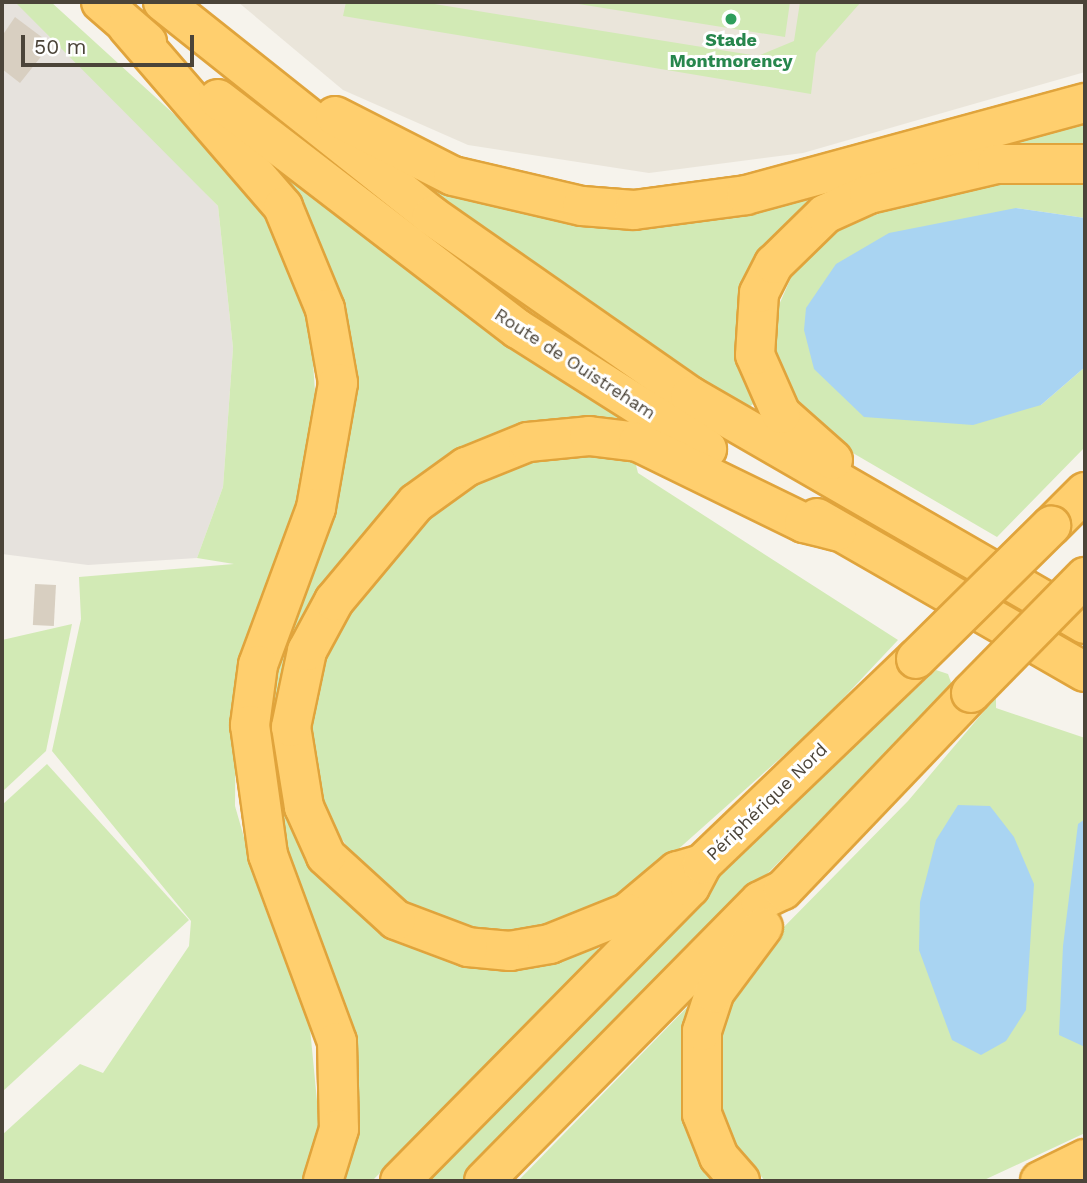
<!DOCTYPE html>
<meta charset="utf-8">
<style>
body{margin:0}
#map{position:relative;width:1087px;height:1183px;overflow:hidden;background:#f6f3ec;font-family:"Work Sans",sans-serif}
div>[style]{position:absolute}
[style*='--x']{left:calc(var(--x)*1px);top:calc(var(--y)*1px);width:calc(var(--w)*1px);rotate:calc(var(--a)*1deg)}
.residential>*{inset:0;background:#eae5da}
.industrial>*{inset:0;background:#e6e2dd}
.green>*{inset:0;background:#d2eab5}
.water>*{inset:0;background:#a9d4f2}
.building>*{inset:0;background:#d8cfc1;transform-origin:0 0}
.roads{filter:drop-shadow(2px 0 #e0a43c) drop-shadow(-2px 0 #e0a43c) drop-shadow(0 2px #e0a43c) drop-shadow(0 -2px #e0a43c)}
.highway>*{height:38px;margin:-19px;padding:0 19px;transform-origin:19px;border-radius:19px;background:#ffcf6e}
.bridges{filter:drop-shadow(2px 0 #e0a43c) drop-shadow(-2px 0 #e0a43c) drop-shadow(0 2px #e0a43c) drop-shadow(0 -2px #e0a43c)}
.highway-bridge>*{height:38px;margin:-19px;padding:0 19px;transform-origin:19px;border-radius:19px;background:#ffcf6e}
.dots>*{width:19px;height:19px;translate:-50% -50%;box-sizing:border-box;border:4px solid #fff;border-radius:50%}
span{translate:-50% -50%;white-space:nowrap;text-align:center;line-height:1.15;-webkit-text-stroke:6px #fff;paint-order:stroke}
.leisure-label{font-size:18px;color:#27864d;font-weight:700}
.street-label{font-size:18px;color:#4b4439}
.frame{position:absolute;inset:0;border:4px solid #4b4439;pointer-events:none}
.scale{position:absolute;left:21px;top:35px;width:173px;height:32px;box-sizing:border-box;border:4px solid #4b4439;border-top:0;padding-left:9px;font-size:21px;line-height:24px;white-space:nowrap;color:#4b4439;-webkit-text-stroke:5px #fff;paint-order:stroke}
</style>
<div id="map">
<div class="residential">
<i style="clip-path:polygon(238px 2px,1085px 2px,1085px 72px,803px 153px,649px 173px,468px 145px,343px 90px)"></i>
</div>
<div class="industrial">
<i style="clip-path:polygon(2px 2px,15px 2px,43px 23px,218px 206px,233px 348px,223px 487px,197px 558px,88px 565px,2px 554px)"></i>
</div>
<div class="green">
<i style="clip-path:polygon(15px 2px,51px 2px,232px 167px,286px 253px,311px 332px,317px 422px,305px 497px,236px 705px,235px 806px,262px 900px,310px 1028px,319px 1122px,304px 1181px,2px 1181px,2px 1135px,80px 1064px,103px 1073px,189px 946px,191px 921px,52px 751px,81px 619px,79px 577px,234px 564px,197px 558px,223px 487px,233px 348px,218px 206px)"></i>
<i style="clip-path:polygon(346px 2px,422px 2px,758px 56px,794px 41px,800px 2px,861px 2px,816px 53px,811px 94px,343px 16px)"></i>
<i style="clip-path:polygon(566px 2px,790px 2px,785px 37px)"></i>
<i style="clip-path:polygon(1085px 117px,1085px 152px,782px 229px,758px 400px,747px 409px,409px 179px,412px 174px,482px 203px,589px 226px,680px 222px,732px 217px)"></i>
<i style="clip-path:polygon(280px 169px,435px 292px,628px 419px,627px 431px,511px 430px,414px 478px,368px 528px,303px 619px,284px 657px,276px 767px,289px 819px,321px 877px,358px 914px,402px 943px,446px 960px,517px 963px,597px 943px,599px 952px,372px 1181px,344px 1181px,357px 1139px,359px 1081px,345px 1010px,278px 839px,267px 692px,346px 435px,276px 180px)"></i>
<i style="clip-path:polygon(1048px 176px,1085px 179px,1085px 218px,1016px 208px,1041px 405px,1085px 367px,1085px 447px,997px 537px,846px 449px,794px 404px,772px 353px,771px 323px,797px 264px,845px 226px,916px 200px)"></i>
<i style="clip-path:polygon(580px 450px,634px 457px,638px 473px,898px 640px,821px 722px,620px 901px,563px 922px,509px 932px,472px 930px,396px 899px,364px 873px,320px 805px,308px 760px,312px 696px,328px 641px,424px 517px,478px 478px,541px 455px)"></i>
<i style="clip-path:polygon(72px 624px,46px 751px,2px 792px,2px 640px)"></i>
<i style="clip-path:polygon(936px 670px,948px 674px,952px 685px,467px 1181px,420px 1181px,759px 835px)"></i>
<i style="clip-path:polygon(996px 697px,996px 708px,1085px 738px,1085px 1133px,982px 1181px,765px 1181px,729px 1136px,718px 1097px,721px 1022px,776px 935px,908px 801px)"></i>
<i style="clip-path:polygon(47px 764px,189px 920px,2px 1092px,2px 805px)"></i>
<i style="clip-path:polygon(698px 996px,723px 1181px,518px 1181px)"></i>
</div>
<div class="water">
<i style="clip-path:polygon(1016px 208px,1085px 218px,1085px 367px,1041px 405px,973px 425px,864px 417px,814px 369px,804px 330px,806px 308px,836px 264px,889px 233px)"></i>
<i style="clip-path:polygon(958px 805px,990px 806px,1014px 837px,1034px 884px,1026px 1010px,1006px 1041px,981px 1055px,952px 1040px,919px 950px,920px 902px,936px 840px)"></i>
<i style="clip-path:polygon(1085px 819px,1085px 1047px,1059px 1035px,1063px 946px,1078px 824px)"></i>
</div>
<div class="building">
<i style="clip-path:polygon(15px 17px,51px 44px,20px 83px,2px 69px,2px 36px)"></i>
<i style="left:35px;top:584px;width:21px;height:41px;rotate:3deg"></i>
</div>
<div class="roads">
<div class="highway">
<i style="--x:101;--y:2;--w:61;--a:41"></i>
<i style="--x:163;--y:2;--w:344;--a:38.5"></i>
<i style="--x:432;--y:216;--w:315;--a:34.9"></i>
<i style="--x:690;--y:396;--w:456;--a:30"></i>
<i style="--x:127;--y:26;--w:239;--a:49.2"></i>
<i style="--x:283;--y:207;--w:110;--a:67.6"></i>
<i style="--x:325;--y:309;--w:75;--a:80"></i>
<i style="--x:338;--y:383;--w:127;--a:100"></i>
<i style="--x:316;--y:508;--w:167;--a:110.3"></i>
<i style="--x:258;--y:665;--w:61;--a:97.6"></i>
<i style="--x:250;--y:725;--w:131;--a:82.1"></i>
<i style="--x:268;--y:855;--w:199;--a:69.7"></i>
<i style="--x:337;--y:1042;--w:87;--a:88.7"></i>
<i style="--x:339;--y:1129;--w:54;--a:107.1"></i>
<i style="--x:218;--y:99;--w:378;--a:37.5"></i>
<i style="--x:518;--y:329;--w:224;--a:32.4"></i>
<i style="--x:335;--y:116;--w:132;--a:27"></i>
<i style="--x:453;--y:176;--w:132;--a:13.1"></i>
<i style="--x:582;--y:206;--w:52;--a:4.4"></i>
<i style="--x:634;--y:210;--w:113;--a:-7.6"></i>
<i style="--x:746;--y:195;--w:351;--a:-15.2"></i>
<i style="--x:833;--y:460;--w:69;--a:-138.5"></i>
<i style="--x:781;--y:414;--w:64;--a:-113.8"></i>
<i style="--x:755;--y:355;--w:62;--a:-86.3"></i>
<i style="--x:759;--y:293;--w:33;--a:-63"></i>
<i style="--x:774;--y:264;--w:71;--a:-44.4"></i>
<i style="--x:825;--y:214;--w:48;--a:-24.4"></i>
<i style="--x:869;--y:194;--w:131;--a:-13.2"></i>
<i style="--x:997;--y:164;--w:88;--a:0"></i>
<i style="--x:817;--y:518;--w:309;--a:29.9"></i>
<i style="--x:1051;--y:526;--w:48;--a:-45"></i>
<i style="--x:702;--y:864;--w:26;--a:164"></i>
<i style="--x:677;--y:871;--w:65;--a:140"></i>
<i style="--x:627;--y:913;--w:83;--a:158.1"></i>
<i style="--x:550;--y:944;--w:41;--a:170.1"></i>
<i style="--x:510;--y:951;--w:42;--a:-174.6"></i>
<i style="--x:468;--y:947;--w:77;--a:-159.4"></i>
<i style="--x:396;--y:920;--w:95;--a:-137.6"></i>
<i style="--x:326;--y:856;--w:54;--a:-114.2"></i>
<i style="--x:304;--y:807;--w:81;--a:-99.2"></i>
<i style="--x:291;--y:727;--w:78;--a:-78.1"></i>
<i style="--x:307;--y:651;--w:57;--a:-61.6"></i>
<i style="--x:334;--y:601;--w:128;--a:-50.1"></i>
<i style="--x:416;--y:503;--w:62;--a:-35.8"></i>
<i style="--x:466;--y:467;--w:67;--a:-22"></i>
<i style="--x:528;--y:442;--w:61;--a:-5.6"></i>
<i style="--x:589;--y:436;--w:49;--a:7"></i>
<i style="--x:638;--y:442;--w:185;--a:26"></i>
<i style="--x:804;--y:523;--w:34;--a:14"></i>
<i style="--x:400;--y:1181;--w:413;--a:-45.4"></i>
<i style="--x:690;--y:887;--w:26;--a:-62"></i>
<i style="--x:702;--y:864;--w:296;--a:-43.8"></i>
<i style="--x:484;--y:1181;--w:393;--a:-45.4"></i>
<i style="--x:760;--y:901;--w:25;--a:-26"></i>
<i style="--x:783;--y:890;--w:272;--a:-46.3"></i>
<i style="--x:740;--y:1181;--w:32;--a:-131"></i>
<i style="--x:719;--y:1157;--w:46;--a:-111.6"></i>
<i style="--x:702;--y:1114;--w:83;--a:-90"></i>
<i style="--x:702;--y:1031;--w:40;--a:-72"></i>
<i style="--x:714;--y:993;--w:82;--a:-53.4"></i>
<i style="--x:1040;--y:1181;--w:50;--a:-26.1"></i>
</div>
</div>
<div class="bridges">
<div class="highway-bridge">
<i style="--x:916;--y:659;--w:190;--a:-44.6"></i>
<i style="--x:971;--y:693;--w:163;--a:-45.5"></i>
</div>
</div>
<div class="dots">
<i style="left:731px;top:19px;background:#2e9e5b"></i>
</div>
<div class="leisure-label">
<span style="left:731px;top:51px">Stade<br>Montmorency</span>
</div>
<div class="street-label">
<span style="left:575px;top:364px;rotate:33deg">Route de Ouistreham</span>
<span style="left:767px;top:802px;rotate:-44deg">Périphérique Nord</span>
</div>
<div class="frame"></div>
<div class="scale">50 m</div>
</div>
